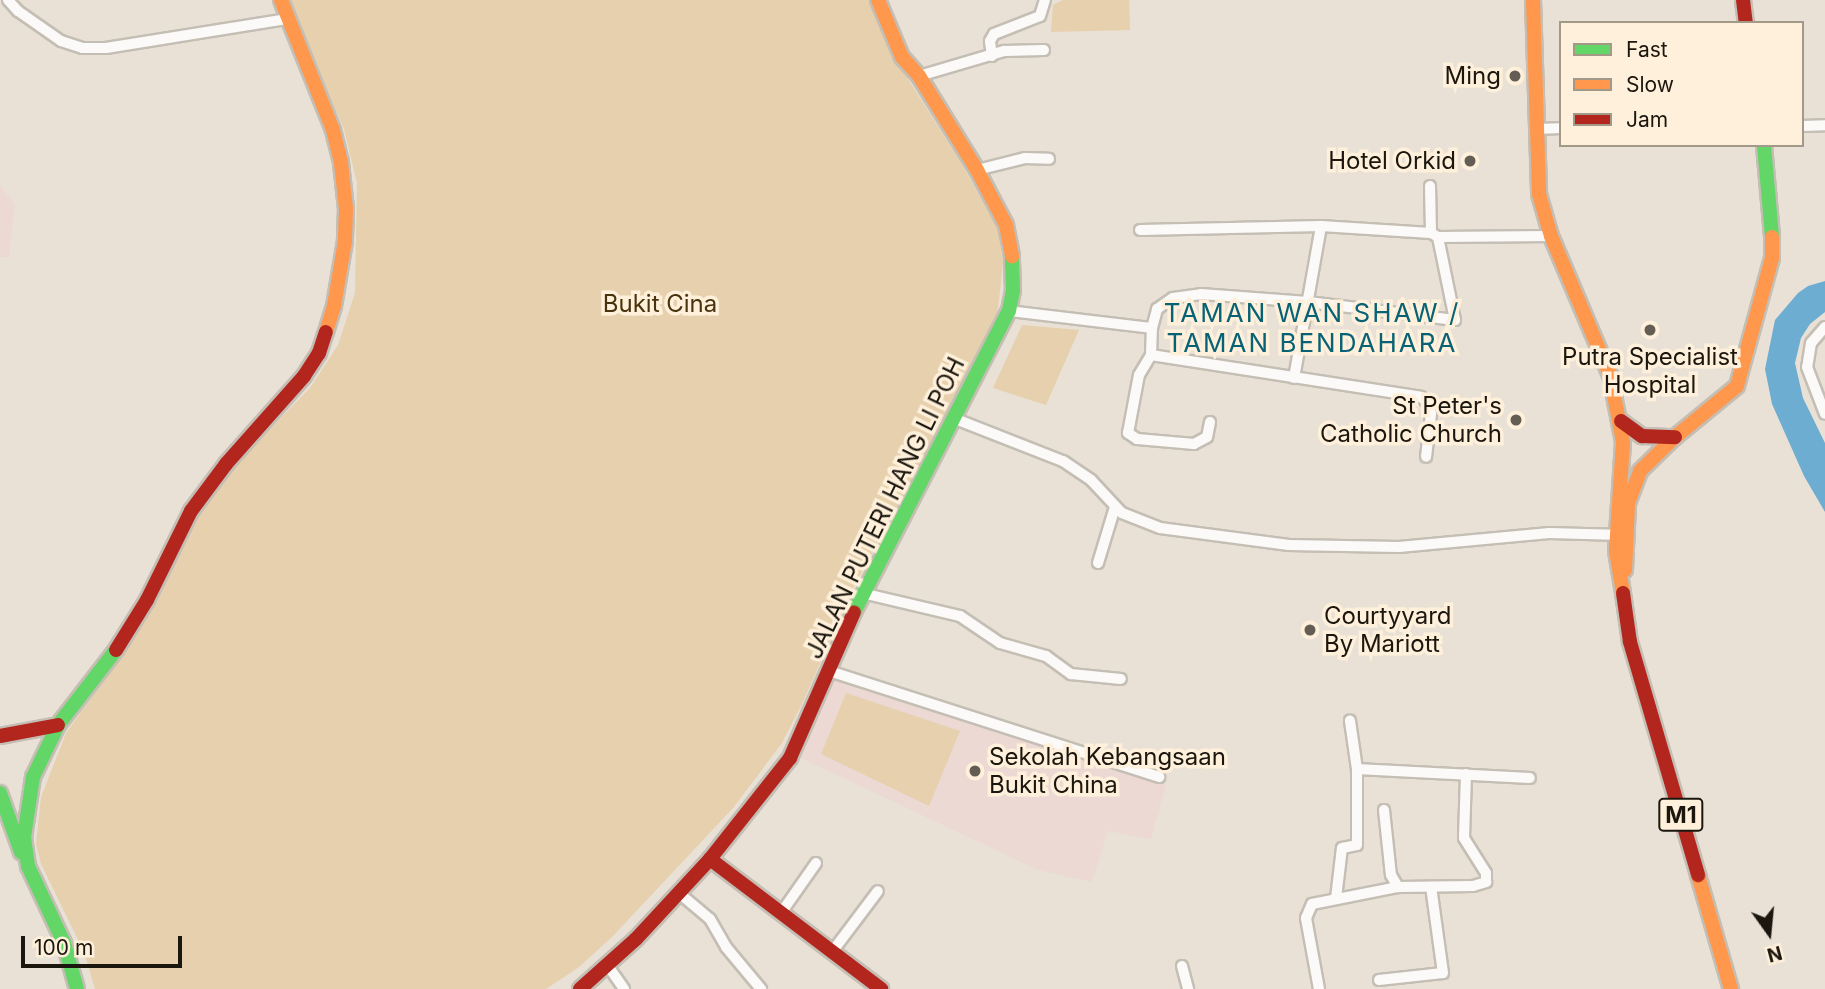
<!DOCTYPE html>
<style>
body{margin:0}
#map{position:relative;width:1825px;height:989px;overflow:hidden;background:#e9e1d5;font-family:Inter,sans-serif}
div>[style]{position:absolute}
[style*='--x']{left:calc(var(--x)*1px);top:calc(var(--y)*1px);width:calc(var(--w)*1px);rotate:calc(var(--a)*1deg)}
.education>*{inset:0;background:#ecd9d3}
.green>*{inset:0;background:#e6d0ad}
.water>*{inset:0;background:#6eadd2}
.roads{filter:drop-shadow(2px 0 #c4beb4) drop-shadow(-2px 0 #c4beb4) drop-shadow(0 2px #c4beb4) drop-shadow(0 -2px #c4beb4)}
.street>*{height:10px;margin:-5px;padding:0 5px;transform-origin:5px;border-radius:5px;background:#fcfaf9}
.fast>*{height:14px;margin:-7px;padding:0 7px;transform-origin:7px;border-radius:7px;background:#63d668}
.slow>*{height:14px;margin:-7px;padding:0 7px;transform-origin:7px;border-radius:7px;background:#ff974d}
.jam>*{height:14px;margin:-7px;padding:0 7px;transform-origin:7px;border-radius:7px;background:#b3261e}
.dots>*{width:19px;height:19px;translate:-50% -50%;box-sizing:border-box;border:4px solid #fef0da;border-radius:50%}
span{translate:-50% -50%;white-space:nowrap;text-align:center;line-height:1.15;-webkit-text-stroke:7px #fef0da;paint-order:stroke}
.shield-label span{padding:2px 5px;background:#fef0da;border:2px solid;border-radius:5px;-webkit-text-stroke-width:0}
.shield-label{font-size:23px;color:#1b160e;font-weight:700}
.poi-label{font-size:24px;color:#1b160e}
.right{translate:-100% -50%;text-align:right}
.left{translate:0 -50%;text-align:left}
.park-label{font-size:24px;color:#49330d}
.street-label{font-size:24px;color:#1b160e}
.neighbourhood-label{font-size:26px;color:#076275;letter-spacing:2px}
.legend{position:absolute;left:1559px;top:21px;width:245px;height:126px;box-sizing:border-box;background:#fef0da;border:2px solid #a39988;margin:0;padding:9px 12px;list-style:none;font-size:21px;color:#1b160e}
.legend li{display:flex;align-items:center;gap:14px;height:35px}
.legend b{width:35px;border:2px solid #a39988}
.north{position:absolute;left:1734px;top:898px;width:70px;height:70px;-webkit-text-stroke:5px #fef0da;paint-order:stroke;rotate:165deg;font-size:19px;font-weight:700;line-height:28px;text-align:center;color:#1b160e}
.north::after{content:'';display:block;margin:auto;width:24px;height:32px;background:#1b160e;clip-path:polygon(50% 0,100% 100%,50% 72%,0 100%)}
.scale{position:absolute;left:21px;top:936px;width:161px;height:32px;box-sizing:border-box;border:4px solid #1b160e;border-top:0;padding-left:9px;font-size:21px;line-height:24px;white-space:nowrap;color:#1b160e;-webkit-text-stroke:5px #fef0da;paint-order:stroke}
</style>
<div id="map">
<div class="education">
<i style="clip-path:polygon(0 186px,15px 204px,9px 257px,0 257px)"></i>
<i style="clip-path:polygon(833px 680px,1166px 785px,1151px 839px,1108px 831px,1092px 882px,1038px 870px,799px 757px)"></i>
</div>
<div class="green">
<i style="clip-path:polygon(291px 0,870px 0,903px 71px,963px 166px,998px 230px,1003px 263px,997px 318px,852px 591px,802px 704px,782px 743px,733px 808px,612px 937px,579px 967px,546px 989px,95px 989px,84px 952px,41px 864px,36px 844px,41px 797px,66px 733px,123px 654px,155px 603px,198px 516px,227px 473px,310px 388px,338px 345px,355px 293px,357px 183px,344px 129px,316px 68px)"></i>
<i style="clip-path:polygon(1063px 0,1129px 0,1130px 30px,1051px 32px,1053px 5px)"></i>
<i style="clip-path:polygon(1022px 325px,1079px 330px,1046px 405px,993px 388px)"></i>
<i style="clip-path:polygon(846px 693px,960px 731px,929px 806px,821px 754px)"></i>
</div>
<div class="water">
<i style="clip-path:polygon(1825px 281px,1825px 312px,1810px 324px,1801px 338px,1795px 363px,1803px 398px,1825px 443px,1825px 512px,1804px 476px,1772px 404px,1765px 369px,1775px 320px,1798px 293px,1808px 286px)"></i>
</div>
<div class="roads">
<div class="street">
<i style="--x:8;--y:0;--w:15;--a:48"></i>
<i style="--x:18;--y:11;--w:52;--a:34.9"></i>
<i style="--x:61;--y:41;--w:22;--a:18"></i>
<i style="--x:82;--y:48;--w:24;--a:0"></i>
<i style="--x:106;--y:48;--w:184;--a:-9.1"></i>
<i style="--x:992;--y:56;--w:15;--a:-98"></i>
<i style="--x:990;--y:41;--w:8;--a:-60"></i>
<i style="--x:994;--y:34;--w:49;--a:-21.4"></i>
<i style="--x:1040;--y:16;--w:17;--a:-73"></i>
<i style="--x:919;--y:76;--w:89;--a:-16.4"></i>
<i style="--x:1004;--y:51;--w:40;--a:-1.4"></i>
<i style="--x:1802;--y:126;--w:23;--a:-2"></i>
<i style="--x:1536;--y:129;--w:25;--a:-2"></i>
<i style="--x:977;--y:170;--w:49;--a:-14"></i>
<i style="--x:1025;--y:158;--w:24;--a:2"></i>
<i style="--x:1140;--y:230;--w:181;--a:-1.3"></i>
<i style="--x:1321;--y:226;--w:110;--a:3.6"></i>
<i style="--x:1438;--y:237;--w:113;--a:-0.5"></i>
<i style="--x:1009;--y:311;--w:144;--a:6.8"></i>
<i style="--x:1825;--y:327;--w:21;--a:131"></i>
<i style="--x:1811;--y:343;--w:24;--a:99"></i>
<i style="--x:1807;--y:367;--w:50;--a:69"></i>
<i style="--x:1151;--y:355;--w:273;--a:8.8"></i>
<i style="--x:1421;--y:397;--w:11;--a:41"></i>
<i style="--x:1429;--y:404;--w:10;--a:79"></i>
<i style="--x:1431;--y:414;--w:43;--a:96.6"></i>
<i style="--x:1294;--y:378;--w:154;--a:-79.9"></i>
<i style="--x:953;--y:418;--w:118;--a:21.4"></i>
<i style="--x:1063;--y:461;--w:34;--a:34"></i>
<i style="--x:1091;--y:480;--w:45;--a:46.8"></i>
<i style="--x:1122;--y:513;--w:41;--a:21.5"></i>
<i style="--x:1160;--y:528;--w:130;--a:7.5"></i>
<i style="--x:1289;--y:545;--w:110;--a:1"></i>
<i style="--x:1399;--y:547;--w:151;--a:-5.3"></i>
<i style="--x:1549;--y:533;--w:73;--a:1.6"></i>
<i style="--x:1210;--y:422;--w:15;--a:101"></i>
<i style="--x:1207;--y:437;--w:15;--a:152"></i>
<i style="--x:1194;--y:444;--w:57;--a:-175"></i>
<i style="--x:1137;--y:439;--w:11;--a:-146"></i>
<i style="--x:1128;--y:433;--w:59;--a:-79.3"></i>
<i style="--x:1139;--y:375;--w:23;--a:-59"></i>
<i style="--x:1151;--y:355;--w:27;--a:-88"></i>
<i style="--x:1152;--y:328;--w:20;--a:-75"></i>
<i style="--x:1157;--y:309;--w:19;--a:-35"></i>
<i style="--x:1173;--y:298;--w:28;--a:-8"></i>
<i style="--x:1201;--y:294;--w:107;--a:4.3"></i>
<i style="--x:1308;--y:302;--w:148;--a:7"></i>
<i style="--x:1455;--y:320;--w:85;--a:-101.6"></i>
<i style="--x:1438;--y:237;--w:8;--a:-150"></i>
<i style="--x:1431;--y:233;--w:47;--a:-91.2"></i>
<i style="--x:1098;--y:563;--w:59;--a:-73.1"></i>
<i style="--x:862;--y:593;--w:101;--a:13.2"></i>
<i style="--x:960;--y:616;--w:48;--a:34"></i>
<i style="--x:1000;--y:643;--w:48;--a:15.8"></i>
<i style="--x:1046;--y:656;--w:31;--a:36"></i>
<i style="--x:1071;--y:674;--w:50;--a:5.7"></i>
<i style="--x:829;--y:671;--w:347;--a:17.8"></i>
<i style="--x:1357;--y:769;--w:173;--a:3"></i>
<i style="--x:1384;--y:810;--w:65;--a:83.9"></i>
<i style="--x:1391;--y:875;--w:14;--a:60"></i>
<i style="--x:1398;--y:887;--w:75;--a:-0.8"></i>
<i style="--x:1473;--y:886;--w:14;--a:-17"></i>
<i style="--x:1486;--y:882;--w:9;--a:-90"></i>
<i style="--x:1486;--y:873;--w:41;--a:-122.2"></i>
<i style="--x:1464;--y:838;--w:64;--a:-88.2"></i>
<i style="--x:679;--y:893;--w:40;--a:40"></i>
<i style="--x:710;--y:919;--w:32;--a:60"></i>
<i style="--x:726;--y:947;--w:55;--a:50.2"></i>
<i style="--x:1336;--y:898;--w:50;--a:-83.2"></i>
<i style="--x:1342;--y:848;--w:15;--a:-11"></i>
<i style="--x:1357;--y:845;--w:76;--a:-90"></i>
<i style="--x:1357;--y:769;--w:49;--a:-98.3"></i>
<i style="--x:781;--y:913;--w:61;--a:-55"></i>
<i style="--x:832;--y:952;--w:76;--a:-53"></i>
<i style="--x:608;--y:966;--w:28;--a:55"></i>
<i style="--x:1182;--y:966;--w:24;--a:75"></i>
<i style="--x:1379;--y:980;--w:64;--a:-6.2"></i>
<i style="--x:1443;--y:973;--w:87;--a:-97.9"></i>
<i style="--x:1319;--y:989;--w:72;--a:-100.4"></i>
<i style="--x:1306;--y:918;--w:15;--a:-67"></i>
<i style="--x:1312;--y:904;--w:88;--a:-11.2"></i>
</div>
<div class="fast">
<i style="--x:1764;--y:145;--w:92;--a:85"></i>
<i style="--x:854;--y:612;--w:339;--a:-62.8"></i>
<i style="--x:1009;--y:311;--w:21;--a:-79"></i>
<i style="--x:1013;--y:290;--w:34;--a:-92"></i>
<i style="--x:0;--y:793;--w:63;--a:70.4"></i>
<i style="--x:77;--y:989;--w:48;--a:-105.8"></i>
<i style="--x:64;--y:943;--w:85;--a:-115.1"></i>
<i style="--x:28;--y:866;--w:29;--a:-98"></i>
<i style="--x:24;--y:837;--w:61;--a:-81.5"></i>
<i style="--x:33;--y:777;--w:58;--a:-64.3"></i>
<i style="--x:58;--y:725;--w:95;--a:-52.3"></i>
</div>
<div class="slow">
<i style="--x:281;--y:0;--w:140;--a:68.2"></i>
<i style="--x:333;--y:130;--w:34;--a:76"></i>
<i style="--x:341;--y:163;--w:46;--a:83.8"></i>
<i style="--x:346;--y:209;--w:32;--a:92"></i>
<i style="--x:345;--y:241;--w:66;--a:99.6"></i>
<i style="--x:334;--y:306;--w:27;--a:107"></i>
<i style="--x:878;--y:0;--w:62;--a:67.2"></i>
<i style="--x:902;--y:57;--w:25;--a:48"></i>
<i style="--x:919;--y:76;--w:110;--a:58.3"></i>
<i style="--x:977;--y:170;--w:62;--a:62.2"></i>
<i style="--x:1006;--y:225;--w:32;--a:79"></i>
<i style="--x:1533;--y:0;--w:194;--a:88.2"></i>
<i style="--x:1539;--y:194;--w:44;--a:74.1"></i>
<i style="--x:1551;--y:236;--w:151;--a:67"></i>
<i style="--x:1610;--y:375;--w:68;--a:79"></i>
<i style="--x:1623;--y:442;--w:109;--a:93.7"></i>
<i style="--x:1616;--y:551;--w:43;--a:80.5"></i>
<i style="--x:1625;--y:570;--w:67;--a:-87.4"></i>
<i style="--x:1628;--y:503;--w:34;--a:-69"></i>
<i style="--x:1640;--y:471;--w:49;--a:-44.2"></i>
<i style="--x:1675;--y:437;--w:80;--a:-39.4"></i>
<i style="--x:1737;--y:386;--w:133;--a:-74.7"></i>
<i style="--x:1772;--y:258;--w:21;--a:-90"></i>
<i style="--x:1698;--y:875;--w:119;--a:73.9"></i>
</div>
<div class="jam">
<i style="--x:1743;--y:0;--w:23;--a:83"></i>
<i style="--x:1621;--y:421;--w:26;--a:36"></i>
<i style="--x:1642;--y:436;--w:33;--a:2"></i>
<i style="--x:1623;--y:593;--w:49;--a:81.9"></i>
<i style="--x:1630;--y:642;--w:243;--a:73.7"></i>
<i style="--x:116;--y:650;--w:59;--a:-58.2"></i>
<i style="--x:147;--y:600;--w:99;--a:-63.7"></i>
<i style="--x:191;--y:511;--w:59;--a:-53.3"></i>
<i style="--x:226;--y:464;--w:118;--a:-48.4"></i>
<i style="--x:304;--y:376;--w:27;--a:-57"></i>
<i style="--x:319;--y:353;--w:22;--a:-72"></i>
<i style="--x:0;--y:736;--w:59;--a:-10.7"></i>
<i style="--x:710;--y:859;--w:215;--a:37.2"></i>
<i style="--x:580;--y:989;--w:75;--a:-41.8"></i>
<i style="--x:636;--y:939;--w:109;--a:-47.2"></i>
<i style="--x:710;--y:859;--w:129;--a:-51.6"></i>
<i style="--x:790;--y:758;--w:159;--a:-66.3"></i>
</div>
</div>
<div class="dots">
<i style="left:1515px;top:76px;background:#635d54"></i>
<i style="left:1470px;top:161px;background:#635d54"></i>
<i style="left:1650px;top:330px;background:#635d54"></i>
<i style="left:1516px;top:420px;background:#635d54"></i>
<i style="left:1310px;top:630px;background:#635d54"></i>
<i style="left:975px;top:771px;background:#635d54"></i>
</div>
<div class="shield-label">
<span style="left:1681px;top:815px">M1</span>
</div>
<div class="poi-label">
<span class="right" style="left:1501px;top:76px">Ming</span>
<span class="right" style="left:1456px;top:161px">Hotel Orkid</span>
<span style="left:1650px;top:371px">Putra Specialist<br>Hospital</span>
<span class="right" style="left:1502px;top:420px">St Peter's<br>Catholic Church</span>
<span class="left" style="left:1324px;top:630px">Courtyyard<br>By Mariott</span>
<span class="left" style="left:989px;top:771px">Sekolah Kebangsaan<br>Bukit China</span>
</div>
<div class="park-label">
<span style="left:660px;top:304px">Bukit Cina</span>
</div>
<div class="street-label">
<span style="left:885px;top:508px;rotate:-64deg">JALAN PUTERI HANG LI POH</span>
</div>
<div class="neighbourhood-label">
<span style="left:1312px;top:328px">TAMAN WAN SHAW /<br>TAMAN BENDAHARA</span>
</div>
<ul class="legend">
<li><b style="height:9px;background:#63d668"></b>Fast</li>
<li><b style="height:9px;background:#ff974d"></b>Slow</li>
<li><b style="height:9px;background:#b3261e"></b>Jam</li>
</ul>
<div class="north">N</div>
<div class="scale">100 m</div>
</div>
